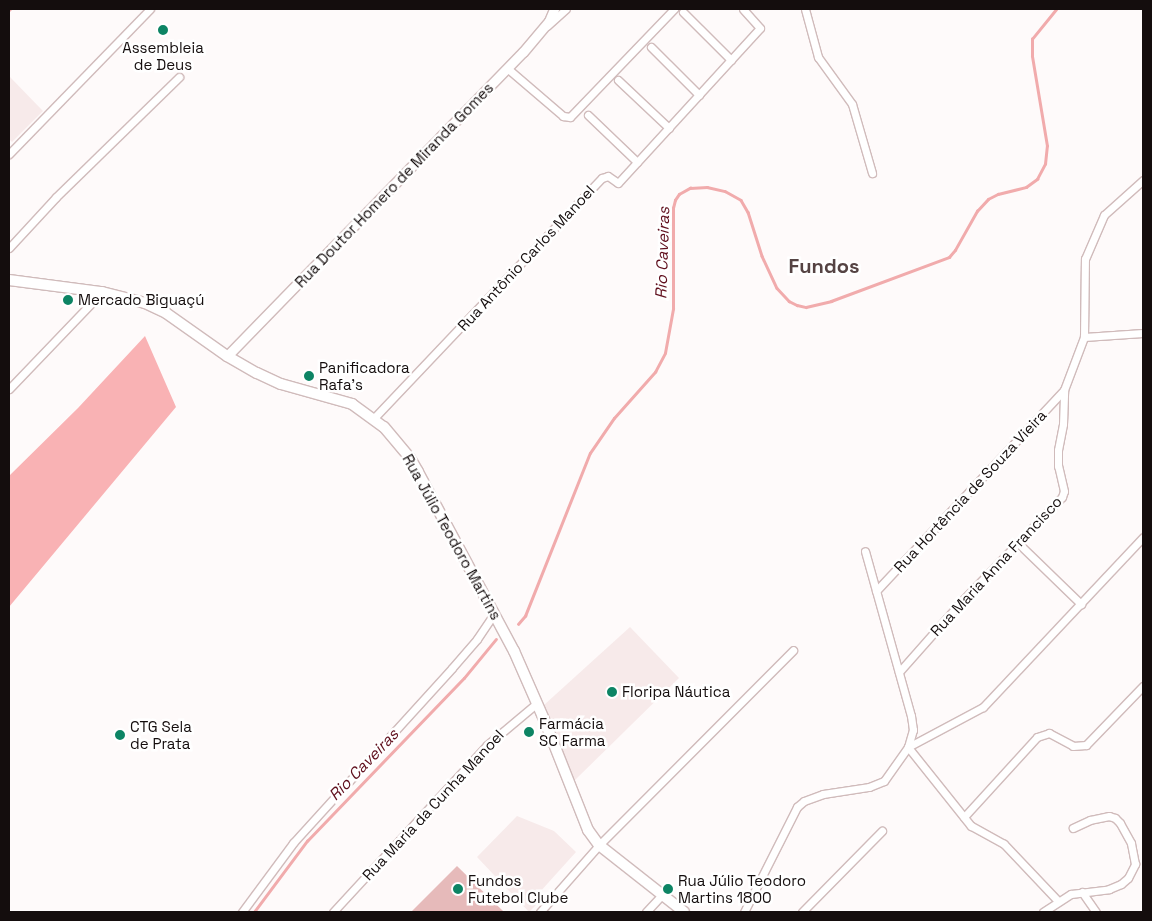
<!DOCTYPE html>
<meta charset="utf-8">
<style>
body{margin:0}
#map{position:relative;width:1152px;height:921px;overflow:hidden;background:#fefafa;font-family:"Space Grotesk",sans-serif}
div>[style]{position:absolute}
[style*='--x']{left:calc(var(--x)*1px);top:calc(var(--y)*1px);width:calc(var(--w)*1px);rotate:calc(var(--a)*1deg)}
.built>*{inset:0;background:#f7eaea}
.green>*{inset:0;background:#e6baba}
.forest>*{inset:0;background:#f9b2b4}
.stream>*{height:2.5px;margin:-1.25px;padding:0 1.25px;transform-origin:1.25px;border-radius:1.25px;background:#f1abac}
.roads{filter:drop-shadow(1px 0 #d0bbbb) drop-shadow(-1px 0 #d0bbbb) drop-shadow(0 1px #d0bbbb) drop-shadow(0 -1px #d0bbbb)}
.minor>*{height:7px;margin:-3.5px;padding:0 3.5px;transform-origin:3.5px;border-radius:3.5px;background:#fff}
.tertiary>*{height:9px;margin:-4.5px;padding:0 4.5px;transform-origin:4.5px;border-radius:4.5px;background:#fff}
.secondary>*{height:10px;margin:-5px;padding:0 5px;transform-origin:5px;border-radius:5px;background:#fff}
.dots>*{width:14px;height:14px;translate:-50% -50%;box-sizing:border-box;border:2px solid #fff;border-radius:50%}
span{translate:-50% -50%;white-space:nowrap;text-align:center;line-height:1.15;-webkit-text-stroke:5px #fff;paint-order:stroke}
.poi-label{font-size:15px;color:#140d0d}
.left{translate:0 -50%;text-align:left}
.street-label{font-size:15px;color:#140d0d}
.water-label{font-size:16px;color:#600f1d;font-style:italic}
.district-label{font-size:20px;color:#554343;font-weight:700}
.frame{position:absolute;inset:0;border:10px solid #140d0d;pointer-events:none}
</style>
<div id="map">
<div class="built">
<i style="clip-path:polygon(9px 76px,43px 111px,12px 142px,9px 139px)"></i>
<i style="clip-path:polygon(630px 627px,679px 678px,574px 781px,544px 705px)"></i>
<i style="clip-path:polygon(517px 816px,554px 831px,576px 852px,539px 893px,543px 898px,529px 912px,477px 857px)"></i>
</div>
<div class="green">
<i style="clip-path:polygon(457px 866px,504px 912px,411px 912px)"></i>
</div>
<div class="forest">
<i style="clip-path:polygon(145px 336px,176px 407px,9px 607px,9px 476px,78px 408px)"></i>
</div>
<div class="stream">
<i style="--x:9;--y:10;--w:1;--a:-45"></i>
<i style="--x:518;--y:624;--w:11;--a:-49"></i>
<i style="--x:525;--y:616;--w:175;--a:-68.3"></i>
<i style="--x:590;--y:453;--w:42;--a:-55.6"></i>
<i style="--x:614;--y:418;--w:62;--a:-48.3"></i>
<i style="--x:655;--y:372;--w:21;--a:-62"></i>
<i style="--x:665;--y:353;--w:45;--a:-79.7"></i>
<i style="--x:673;--y:309;--w:101;--a:-90"></i>
<i style="--x:673;--y:208;--w:8;--a:-76"></i>
<i style="--x:675;--y:200;--w:7;--a:-56"></i>
<i style="--x:679;--y:194;--w:13;--a:-29"></i>
<i style="--x:690;--y:188;--w:17;--a:-3"></i>
<i style="--x:707;--y:187;--w:18;--a:13"></i>
<i style="--x:725;--y:191;--w:18;--a:29"></i>
<i style="--x:741;--y:200;--w:14;--a:60"></i>
<i style="--x:748;--y:212;--w:46;--a:72.3"></i>
<i style="--x:762;--y:256;--w:35;--a:65"></i>
<i style="--x:777;--y:288;--w:18;--a:47"></i>
<i style="--x:789;--y:301;--w:9;--a:27"></i>
<i style="--x:797;--y:305;--w:9;--a:13"></i>
<i style="--x:806;--y:307;--w:26;--a:-13"></i>
<i style="--x:831;--y:301;--w:126;--a:-20.4"></i>
<i style="--x:949;--y:257;--w:9;--a:-49"></i>
<i style="--x:955;--y:250;--w:45;--a:-60.6"></i>
<i style="--x:977;--y:211;--w:16;--a:-47"></i>
<i style="--x:988;--y:199;--w:11;--a:-27"></i>
<i style="--x:998;--y:194;--w:29;--a:-14"></i>
<i style="--x:1026;--y:187;--w:14;--a:-36"></i>
<i style="--x:1037;--y:179;--w:17;--a:-62"></i>
<i style="--x:1045;--y:164;--w:18;--a:-84"></i>
<i style="--x:1047;--y:146;--w:91;--a:-99.5"></i>
<i style="--x:1032;--y:56;--w:17;--a:-90"></i>
<i style="--x:1032;--y:39;--w:38;--a:-51"></i>
<i style="--x:254;--y:912;--w:89;--a:-53.3"></i>
<i style="--x:307;--y:841;--w:226;--a:-46.1"></i>
<i style="--x:464;--y:678;--w:50;--a:-50.6"></i>
</div>
<div class="roads">
<div class="minor">
<i style="--x:805;--y:9;--w:50;--a:74.8"></i>
<i style="--x:818;--y:57;--w:58;--a:54.1"></i>
<i style="--x:852;--y:104;--w:72;--a:73.8"></i>
<i style="--x:683;--y:12;--w:68;--a:45"></i>
<i style="--x:547;--y:26;--w:25;--a:-42"></i>
<i style="--x:651;--y:47;--w:68;--a:45"></i>
<i style="--x:507;--y:68;--w:74;--a:40.6"></i>
<i style="--x:563;--y:116;--w:7;--a:8"></i>
<i style="--x:570;--y:117;--w:150;--a:-46.1"></i>
<i style="--x:618;--y:80;--w:70;--a:43.3"></i>
<i style="--x:588;--y:115;--w:68;--a:43.8"></i>
<i style="--x:9;--y:154;--w:202;--a:-45.8"></i>
<i style="--x:9;--y:248;--w:69;--a:-47.3"></i>
<i style="--x:56;--y:197;--w:172;--a:-44.3"></i>
<i style="--x:1084;--y:337;--w:59;--a:-3.9"></i>
<i style="--x:9;--y:389;--w:134;--a:-46.2"></i>
<i style="--x:374;--y:418;--w:331;--a:-46.5"></i>
<i style="--x:602;--y:178;--w:6;--a:-18"></i>
<i style="--x:608;--y:176;--w:12;--a:35"></i>
<i style="--x:618;--y:183;--w:210;--a:-47.5"></i>
<i style="--x:760;--y:28;--w:25;--a:-132"></i>
<i style="--x:1018;--y:543;--w:88;--a:44.1"></i>
<i style="--x:876;--y:591;--w:275;--a:-46.9"></i>
<i style="--x:899;--y:672;--w:92;--a:-48.5"></i>
<i style="--x:960;--y:603;--w:147;--a:-46.1"></i>
<i style="--x:1062;--y:497;--w:6;--a:-72"></i>
<i style="--x:1064;--y:491;--w:26;--a:-103"></i>
<i style="--x:1058;--y:466;--w:16;--a:-90"></i>
<i style="--x:1058;--y:450;--w:26;--a:-79"></i>
<i style="--x:1063;--y:424;--w:34;--a:-88"></i>
<i style="--x:1064;--y:390;--w:57;--a:-69.3"></i>
<i style="--x:1084;--y:337;--w:78;--a:-89.3"></i>
<i style="--x:1085;--y:259;--w:48;--a:-66.6"></i>
<i style="--x:1104;--y:215;--w:52;--a:-41.9"></i>
<i style="--x:964;--y:817;--w:108;--a:-47.6"></i>
<i style="--x:1037;--y:737;--w:13;--a:-18"></i>
<i style="--x:1049;--y:733;--w:27;--a:28"></i>
<i style="--x:1073;--y:746;--w:13;--a:-4"></i>
<i style="--x:1086;--y:745;--w:82;--a:-46"></i>
<i style="--x:1082;--y:892;--w:24;--a:55"></i>
<i style="--x:1058;--y:901;--w:79;--a:-133.5"></i>
<i style="--x:1004;--y:844;--w:38;--a:-151"></i>
<i style="--x:971;--y:826;--w:101;--a:-128.6"></i>
<i style="--x:908;--y:747;--w:85;--a:-28.1"></i>
<i style="--x:983;--y:707;--w:233;--a:-46.7"></i>
<i style="--x:242;--y:912;--w:86;--a:-53.5"></i>
<i style="--x:293;--y:843;--w:236;--a:-47.7"></i>
<i style="--x:452;--y:668;--w:38;--a:-49"></i>
<i style="--x:477;--y:639;--w:30;--a:-56"></i>
<i style="--x:333;--y:912;--w:227;--a:-47.3"></i>
<i style="--x:487;--y:745;--w:65;--a:-40"></i>
<i style="--x:540;--y:912;--w:89;--a:-48.6"></i>
<i style="--x:599;--y:845;--w:275;--a:-45.1"></i>
<i style="--x:646;--y:912;--w:23;--a:-47"></i>
<i style="--x:744;--y:912;--w:118;--a:-63.2"></i>
<i style="--x:797;--y:807;--w:9;--a:-41"></i>
<i style="--x:804;--y:801;--w:20;--a:-20"></i>
<i style="--x:823;--y:794;--w:47;--a:-8.7"></i>
<i style="--x:869;--y:787;--w:16;--a:-22"></i>
<i style="--x:884;--y:781;--w:42;--a:-54.8"></i>
<i style="--x:908;--y:747;--w:18;--a:-74"></i>
<i style="--x:913;--y:730;--w:14;--a:-98"></i>
<i style="--x:911;--y:716;--w:171;--a:-105.6"></i>
<i style="--x:802;--y:912;--w:114;--a:-45.4"></i>
<i style="--x:1043;--y:912;--w:33;--a:-33"></i>
<i style="--x:1071;--y:894;--w:38;--a:-7"></i>
<i style="--x:1109;--y:889;--w:13;--a:-23"></i>
<i style="--x:1121;--y:884;--w:9;--a:-41"></i>
<i style="--x:1128;--y:878;--w:16;--a:-63"></i>
<i style="--x:1135;--y:864;--w:21;--a:-101"></i>
<i style="--x:1131;--y:843;--w:23;--a:-119"></i>
<i style="--x:1120;--y:823;--w:7;--a:-135"></i>
<i style="--x:1115;--y:818;--w:6;--a:-162"></i>
<i style="--x:1109;--y:816;--w:19;--a:168"></i>
<i style="--x:1090;--y:820;--w:19;--a:155"></i>
</div>
<div class="tertiary">
<i style="--x:227;--y:356;--w:424;--a:-45.8"></i>
<i style="--x:523;--y:52;--w:40;--a:-50"></i>
<i style="--x:549;--y:21;--w:13;--a:-67"></i>
</div>
<div class="secondary">
<i style="--x:9;--y:280;--w:94;--a:7.4"></i>
<i style="--x:102;--y:292;--w:44;--a:14.3"></i>
<i style="--x:145;--y:303;--w:23;--a:25"></i>
<i style="--x:166;--y:313;--w:75;--a:35.2"></i>
<i style="--x:227;--y:356;--w:34;--a:30"></i>
<i style="--x:257;--y:373;--w:26;--a:25"></i>
<i style="--x:281;--y:384;--w:74;--a:15.7"></i>
<i style="--x:352;--y:404;--w:39;--a:36"></i>
<i style="--x:384;--y:427;--w:40;--a:50"></i>
<i style="--x:410;--y:458;--w:16;--a:60"></i>
<i style="--x:418;--y:472;--w:203;--a:61.8"></i>
<i style="--x:514;--y:651;--w:80;--a:66.3"></i>
<i style="--x:546;--y:724;--w:114;--a:68.4"></i>
<i style="--x:588;--y:830;--w:19;--a:54"></i>
<i style="--x:599;--y:845;--w:108;--a:38.2"></i>
</div>
</div>
<div class="dots">
<i style="left:163px;top:30px;background:#0d8464"></i>
<i style="left:68px;top:300px;background:#0d8464"></i>
<i style="left:309px;top:376px;background:#0d8464"></i>
<i style="left:612px;top:692px;background:#0d8464"></i>
<i style="left:529px;top:732px;background:#0d8464"></i>
<i style="left:120px;top:735px;background:#0d8464"></i>
<i style="left:458px;top:889px;background:#0d8464"></i>
<i style="left:668px;top:889px;background:#0d8464"></i>
</div>
<div class="poi-label">
<span style="left:163px;top:56px">Assembleia<br>de Deus</span>
<span class="left" style="left:78px;top:300px">Mercado Biguaçú</span>
<span class="left" style="left:319px;top:376px">Panificadora<br>Rafa's</span>
<span class="left" style="left:622px;top:692px">Floripa Náutica</span>
<span class="left" style="left:539px;top:732px">Farmácia<br>SC Farma</span>
<span class="left" style="left:130px;top:735px">CTG Sela<br>de Prata</span>
<span class="left" style="left:468px;top:889px">Fundos<br>Futebol Clube</span>
<span class="left" style="left:678px;top:889px">Rua Júlio Teodoro<br>Martins 1800</span>
</div>
<div class="street-label">
<span style="left:394px;top:185px;rotate:-46deg">Rua Doutor Homero de Miranda Gomes</span>
<span style="left:526px;top:258px;rotate:-47deg">Rua Antônio Carlos Manoel</span>
<span style="left:970px;top:491px;rotate:-47deg">Rua Hortência de Souza Vieira</span>
<span style="left:452px;top:537px;rotate:61deg">Rua Júlio Teodoro Martins</span>
<span style="left:996px;top:566px;rotate:-47deg">Rua Maria Anna Francisco</span>
<span style="left:433px;top:805px;rotate:-47deg">Rua Maria da Cunha Manoel</span>
</div>
<div class="water-label">
<span style="left:663px;top:253px;rotate:-88deg">Rio Caveiras</span>
<span style="left:364px;top:765px;rotate:-46deg">Rio Caveiras</span>
</div>
<div class="district-label">
<span style="left:824px;top:266px">Fundos</span>
</div>
<div class="frame"></div>
</div>
